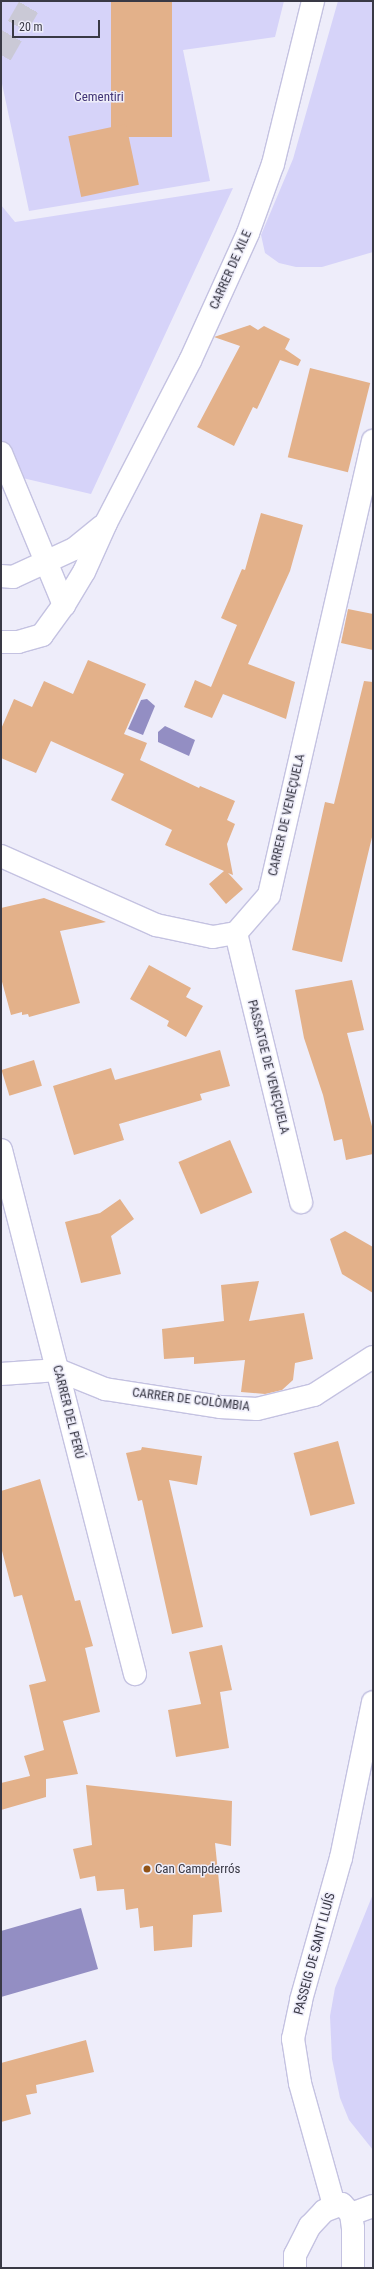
<!DOCTYPE html>
<meta charset="utf-8">
<style>
body{margin:0}
#map{position:relative;width:374px;height:2269px;overflow:hidden;background:#eeedfa;font-family:"Roboto Condensed",sans-serif}
div>[style]{position:absolute}
[style*='--x']{left:calc(var(--x)*1px);top:calc(var(--y)*1px);width:calc(var(--w)*1px);rotate:calc(var(--a)*1deg)}
.green>*{inset:0;background:#d6d3f9}
.water>*{inset:0;background:#938ec3}
.building>*{inset:0;background:#e3b18a;transform-origin:0 0}
.highway-tunnel>*{height:22px;margin-top:-11px;transform-origin:0;background:repeating-linear-gradient(90deg,#cac9d6 0 22px,transparent 0 33px)}
.roads{filter:drop-shadow(1px 0 #c4c2e1) drop-shadow(-1px 0 #c4c2e1) drop-shadow(0 1px #c4c2e1) drop-shadow(0 -1px #c4c2e1)}
.street>*{height:22px;margin:-11px;padding:0 11px;transform-origin:11px;border-radius:11px;background:#fff}
.dots>*{width:11px;height:11px;translate:-50% -50%;box-sizing:border-box;border:2px solid #eeedfa;border-radius:50%}
span{translate:-50% -50%;white-space:nowrap;text-align:center;line-height:1.15;-webkit-text-stroke:3px #eeedfa;paint-order:stroke}
.park-label{font-size:13px;color:#413476}
.street-label{font-size:13px;color:#393945}
.poi-label{font-size:13px;color:#393945}
.left{translate:0 -50%;text-align:left}
.frame{position:absolute;inset:0;border:2px solid #393945;pointer-events:none}
.scale{position:absolute;left:12px;top:20px;width:88px;height:18px;box-sizing:border-box;border:2px solid #393945;border-top:0;padding-left:5px;font-size:12px;line-height:14px;white-space:nowrap;color:#393945;-webkit-text-stroke:3px #eeedfa;paint-order:stroke}
</style>
<div id="map">
<div class="green">
<i style="clip-path:polygon(1px 1px,284px 1px,275px 37px,183px 50px,210px 181px,29px 211px,1px 79px)"></i>
<i style="clip-path:polygon(338px 1px,373px 1px,373px 252px,322px 267px,296px 267px,279px 263px,265px 253px,261px 235px,293px 159px)"></i>
<i style="clip-path:polygon(233px 188px,91px 494px,1px 473px,1px 205px,15px 222px)"></i>
<i style="clip-path:polygon(373px 1894px,373px 2150px,349px 2120px,340px 2098px,332px 2059px,330px 2016px,335px 1988px)"></i>
</div>
<div class="water">
<i style="clip-path:polygon(147px 699px,155px 706px,143px 735px,128px 729px,141px 700px)"></i>
<i style="clip-path:polygon(165px 726px,195px 740px,189px 756px,158px 742px,158px 732px)"></i>
<i style="clip-path:polygon(81px 1908px,98px 1969px,1px 1997px,1px 1931px)"></i>
</div>
<div class="building">
<i style="left:111px;top:1px;width:61px;height:136px"></i>
<i style="left:126px;top:124px;width:62px;height:59px;rotate:78deg"></i>
<i style="clip-path:polygon(250px 325px,258px 330px,264px 326px,290px 339px,285px 349px,301px 360px,298px 366px,280px 360px,257px 409px,253px 407px,234px 446px,197px 427px,240px 346px,214px 337px)"></i>
<i style="left:310px;top:368px;width:62px;height:92px;rotate:14deg"></i>
<i style="clip-path:polygon(261px 513px,303px 525px,290px 571px,248px 664px,295px 682px,286px 719px,223px 694px,212px 718px,184px 707px,195px 680px,211px 687px,237px 625px,221px 618px,242px 569px,245px 570px)"></i>
<i style="clip-path:polygon(348px 609px,373px 614px,373px 650px,341px 643px)"></i>
<i style="clip-path:polygon(88px 660px,146px 684px,124px 734px,147px 743px,140px 760px,199px 788px,200px 786px,235px 801px,227px 820px,235px 824px,227px 844px,233px 875px,228px 873px,243px 889px,226px 904px,209px 884px,224px 871px,165px 845px,172px 830px,111px 800px,124px 774px,51px 741px,36px 773px,1px 758px,1px 729px,14px 699px,32px 707px,44px 681px,73px 694px)"></i>
<i style="clip-path:polygon(364px 681px,373px 682px,373px 833px,342px 962px,292px 950px,325px 802px,334px 804px)"></i>
<i style="clip-path:polygon(44px 898px,106px 922px,60px 931px,80px 1003px,29px 1017px,28px 1014px,22px 1015px,22px 1012px,11px 1015px,1px 978px,1px 908px)"></i>
<i style="clip-path:polygon(149px 965px,191px 988px,186px 997px,203px 1006px,186px 1037px,167px 1026px,169px 1021px,130px 999px)"></i>
<i style="clip-path:polygon(352px 980px,364px 1030px,347px 1033px,373px 1130px,373px 1154px,346px 1160px,342px 1139px,334px 1141px,323px 1095px,304px 1038px,295px 990px)"></i>
<i style="clip-path:polygon(220px 1050px,230px 1086px,200px 1094px,202px 1100px,119px 1124px,124px 1140px,74px 1155px,53px 1086px,111px 1068px,115px 1080px)"></i>
<i style="left:34px;top:1060px;width:27px;height:34px;rotate:73deg"></i>
<i style="left:230px;top:1140px;width:57px;height:56px;rotate:67deg"></i>
<i style="clip-path:polygon(120px 1199px,134px 1219px,111px 1236px,121px 1274px,81px 1283px,65px 1222px,100px 1213px)"></i>
<i style="clip-path:polygon(345px 1231px,373px 1247px,373px 1293px,342px 1274px,330px 1239px)"></i>
<i style="clip-path:polygon(259px 1281px,249px 1321px,304px 1313px,313px 1359px,295px 1363px,293px 1380px,282px 1390px,265px 1394px,241px 1392px,245px 1360px,194px 1364px,194px 1357px,164px 1359px,162px 1329px,224px 1321px,221px 1285px)"></i>
<i style="left:338px;top:1441px;width:65px;height:46px;rotate:75deg"></i>
<i style="clip-path:polygon(142px 1447px,202px 1456px,197px 1485px,169px 1480px,203px 1627px,172px 1634px,142px 1500px,138px 1501px,126px 1453px,141px 1450px)"></i>
<i style="clip-path:polygon(40px 1479px,75px 1601px,80px 1600px,93px 1646px,85px 1648px,100px 1712px,63px 1721px,78px 1774px,46px 1779px,46px 1797px,1px 1810px,1px 1783px,30px 1776px,24px 1756px,44px 1750px,29px 1685px,46px 1681px,22px 1595px,14px 1597px,1px 1547px,1px 1491px)"></i>
<i style="clip-path:polygon(222px 1645px,232px 1690px,220px 1692px,229px 1748px,176px 1757px,168px 1710px,201px 1704px,189px 1652px)"></i>
<i style="clip-path:polygon(86px 1785px,232px 1801px,231px 1846px,215px 1843px,222px 1912px,193px 1915px,192px 1947px,154px 1951px,153px 1926px,140px 1928px,138px 1908px,126px 1910px,124px 1889px,97px 1891px,95px 1876px,80px 1879px,73px 1849px,92px 1845px)"></i>
<i style="clip-path:polygon(86px 2040px,94px 2072px,36px 2085px,37px 2093px,26px 2095px,31px 2114px,1px 2122px,1px 2063px)"></i>
</div>
<div class="highway-tunnel">
<i style="--x:1;--y:55;--w:62;--a:-60.1"></i>
</div>
<div class="roads">
<div class="street">
<i style="--x:1;--y:453;--w:165;--a:67.5"></i>
<i style="--x:1;--y:576;--w:12;--a:5"></i>
<i style="--x:13;--y:577;--w:67;--a:-24.7"></i>
<i style="--x:74;--y:549;--w:36;--a:-39"></i>
<i style="--x:1;--y:642;--w:17;--a:0"></i>
<i style="--x:18;--y:642;--w:25;--a:-16"></i>
<i style="--x:42;--y:635;--w:37;--a:-54"></i>
<i style="--x:64;--y:605;--w:39;--a:-59"></i>
<i style="--x:84;--y:572;--w:54;--a:-65.8"></i>
<i style="--x:106;--y:523;--w:182;--a:-62.6"></i>
<i style="--x:190;--y:361;--w:141;--a:-65.6"></i>
<i style="--x:248;--y:233;--w:73;--a:-70.1"></i>
<i style="--x:273;--y:164;--w:168;--a:-76.2"></i>
<i style="--x:1;--y:856;--w:170;--a:24"></i>
<i style="--x:156;--y:925;--w:58;--a:11.9"></i>
<i style="--x:213;--y:937;--w:23;--a:-10"></i>
<i style="--x:236;--y:933;--w:50;--a:-49"></i>
<i style="--x:269;--y:895;--w:466;--a:-77.1"></i>
<i style="--x:236;--y:933;--w:277;--a:76.4"></i>
<i style="--x:1;--y:1150;--w:541;--a:75.66"></i>
<i style="--x:1;--y:1374;--w:57;--a:-4"></i>
<i style="--x:58;--y:1370;--w:51;--a:22"></i>
<i style="--x:105;--y:1389;--w:116;--a:8.9"></i>
<i style="--x:220;--y:1407;--w:37;--a:3"></i>
<i style="--x:257;--y:1409;--w:59;--a:-13.8"></i>
<i style="--x:314;--y:1395;--w:70;--a:-32.8"></i>
<i style="--x:334;--y:2205;--w:127;--a:-105.6"></i>
<i style="--x:300;--y:2083;--w:45;--a:-99"></i>
<i style="--x:293;--y:2039;--w:40;--a:-78"></i>
<i style="--x:301;--y:2000;--w:148;--a:-74.3"></i>
<i style="--x:341;--y:1858;--w:159;--a:-78.4"></i>
<i style="--x:351;--y:2214;--w:23;--a:-20"></i>
<i style="--x:295;--y:2268;--w:13;--a:-90"></i>
<i style="--x:295;--y:2255;--w:33;--a:-63"></i>
<i style="--x:310;--y:2226;--w:21;--a:-47"></i>
<i style="--x:324;--y:2211;--w:19;--a:-21"></i>
<i style="--x:342;--y:2204;--w:13;--a:48"></i>
<i style="--x:351;--y:2214;--w:14;--a:82"></i>
<i style="--x:353;--y:2228;--w:40;--a:90"></i>
</div>
</div>
<div class="dots">
<i style="left:147px;top:1869px;background:#915317"></i>
</div>
<div class="park-label">
<span style="left:99px;top:97px">Cementiri</span>
</div>
<div class="street-label">
<span style="left:231px;top:270px;rotate:-66deg">CARRER DE XILE</span>
<span style="left:287px;top:815px;rotate:-77deg">CARRER DE VENEÇUELA</span>
<span style="left:268px;top:1067px;rotate:76deg">PASSATGE DE VENEÇUELA</span>
<span style="left:191px;top:1400px;rotate:7deg">CARRER DE COLÒMBIA</span>
<span style="left:68px;top:1412px;rotate:76deg">CARRER DEL PERÚ</span>
<span style="left:315px;top:1954px;rotate:-75deg">PASSEIG DE SANT LLUÍS</span>
</div>
<div class="poi-label">
<span class="left" style="left:155px;top:1869px">Can Campderrós</span>
</div>
<div class="frame"></div>
<div class="scale">20 m</div>
</div>
